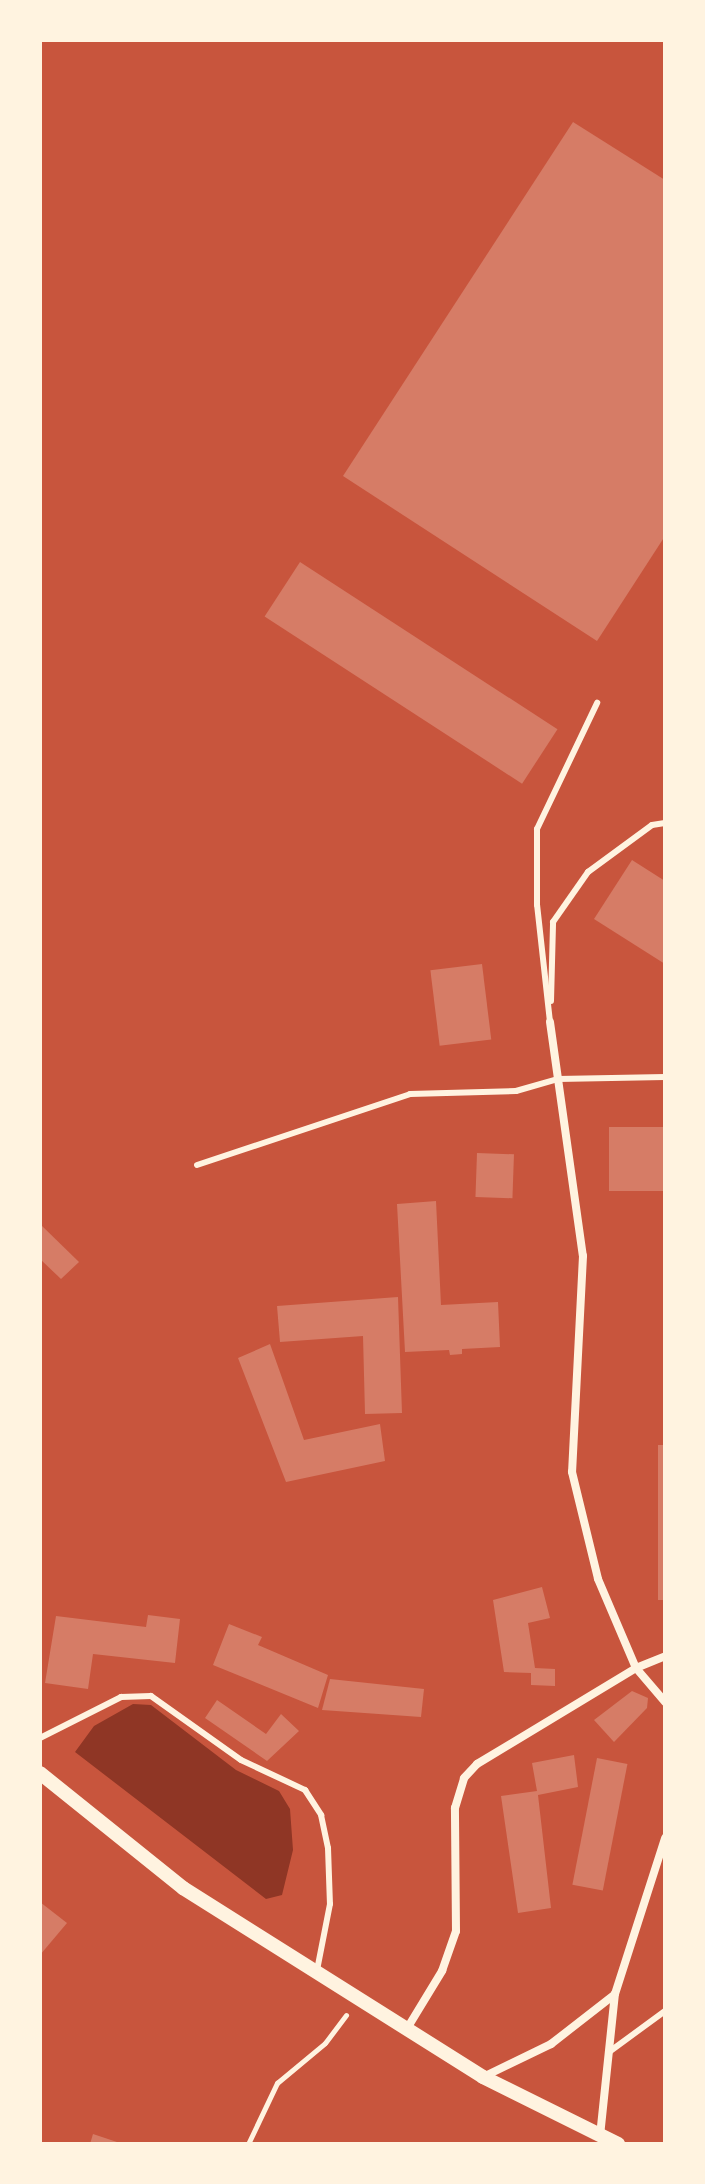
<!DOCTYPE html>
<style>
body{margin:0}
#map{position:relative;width:705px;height:2184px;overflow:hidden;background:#c8553d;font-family:Literata,serif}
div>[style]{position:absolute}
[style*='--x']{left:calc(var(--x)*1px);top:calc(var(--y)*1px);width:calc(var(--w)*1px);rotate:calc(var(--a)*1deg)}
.water>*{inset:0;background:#8f3625}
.building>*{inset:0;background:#d67c66;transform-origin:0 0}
.path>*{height:5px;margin:-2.5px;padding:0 2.5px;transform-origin:2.5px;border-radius:2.5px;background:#fff3e0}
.service>*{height:6px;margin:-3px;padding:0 3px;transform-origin:3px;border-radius:3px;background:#fff3e0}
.minor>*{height:8px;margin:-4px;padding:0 4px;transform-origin:4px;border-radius:4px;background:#fff3e0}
.tertiary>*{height:14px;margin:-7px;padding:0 7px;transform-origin:7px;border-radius:7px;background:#fff3e0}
span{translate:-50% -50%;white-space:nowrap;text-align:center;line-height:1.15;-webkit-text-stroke:6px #fff3e0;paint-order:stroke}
.frame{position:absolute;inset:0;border:42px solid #fff3e0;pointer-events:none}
</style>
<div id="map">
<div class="water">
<i style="clip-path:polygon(133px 1704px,151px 1705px,236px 1770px,279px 1791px,290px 1809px,293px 1850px,282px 1895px,266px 1899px,75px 1752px,94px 1726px)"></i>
</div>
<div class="building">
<i style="clip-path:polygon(573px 122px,665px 180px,665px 536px,597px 641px,343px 476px)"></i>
<i style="left:300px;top:562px;width:307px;height:65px;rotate:33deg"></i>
<i style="clip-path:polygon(632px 860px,665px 881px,665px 964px,594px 919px)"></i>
<i style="left:482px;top:964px;width:76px;height:52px;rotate:83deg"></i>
<i style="left:665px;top:1127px;width:64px;height:56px;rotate:90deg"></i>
<i style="left:477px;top:1153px;width:37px;height:44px;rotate:2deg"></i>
<i style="clip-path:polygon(436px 1201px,441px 1305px,498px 1302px,500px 1347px,462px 1349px,462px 1354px,450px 1355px,449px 1350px,405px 1352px,397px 1204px)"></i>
<i style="clip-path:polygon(40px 1224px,79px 1262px,61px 1279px,40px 1259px)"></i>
<i style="clip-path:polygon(398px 1297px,402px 1413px,365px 1414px,363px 1336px,280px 1342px,277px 1306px)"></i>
<i style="clip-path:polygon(270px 1344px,304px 1440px,380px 1424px,385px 1461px,286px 1482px,238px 1358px)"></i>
<i style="left:665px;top:1445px;width:155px;height:7px;rotate:90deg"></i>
<i style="clip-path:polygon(542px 1587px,550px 1618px,528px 1623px,535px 1668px,555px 1669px,555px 1686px,531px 1685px,531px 1673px,504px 1672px,493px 1600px)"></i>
<i style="clip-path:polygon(148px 1615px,180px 1619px,175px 1663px,93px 1654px,88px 1689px,45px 1683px,56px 1616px,146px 1627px)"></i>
<i style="clip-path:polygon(229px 1624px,262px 1637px,258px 1645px,328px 1675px,318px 1708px,213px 1665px)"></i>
<i style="clip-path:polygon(330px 1679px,424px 1689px,421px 1717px,322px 1710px)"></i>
<i style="clip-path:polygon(632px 1691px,648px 1698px,647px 1708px,614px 1742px,594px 1720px)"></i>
<i style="clip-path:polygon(217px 1700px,266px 1734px,281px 1714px,299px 1731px,267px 1761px,205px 1718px)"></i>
<i style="clip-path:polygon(574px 1755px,578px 1787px,538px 1795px,551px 1908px,518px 1913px,501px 1796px,537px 1791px,532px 1763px)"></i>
<i style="left:597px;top:1758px;width:31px;height:129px;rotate:11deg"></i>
<i style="clip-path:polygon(40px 1902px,67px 1923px,40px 1955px)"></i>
<i style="clip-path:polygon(93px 2134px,120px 2143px,120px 2144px,90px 2144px)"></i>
</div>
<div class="path">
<i style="--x:248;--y:2144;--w:68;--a:-64.6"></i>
<i style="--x:277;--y:2083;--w:62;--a:-39.8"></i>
<i style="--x:325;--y:2043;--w:35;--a:-53"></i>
</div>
<div class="service">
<i style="--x:551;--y:1001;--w:79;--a:-88.5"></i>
<i style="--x:553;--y:922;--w:61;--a:-55"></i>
<i style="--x:588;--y:872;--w:79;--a:-36.3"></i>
<i style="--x:652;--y:825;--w:13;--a:-9"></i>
<i style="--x:550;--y:1022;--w:118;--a:-96.3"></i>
<i style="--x:537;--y:905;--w:76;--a:-90"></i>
<i style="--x:537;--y:829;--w:140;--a:-64.5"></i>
<i style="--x:197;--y:1165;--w:225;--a:-18.4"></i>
<i style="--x:410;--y:1094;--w:106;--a:-1.6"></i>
<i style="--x:516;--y:1091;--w:44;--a:-15.9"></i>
<i style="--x:558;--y:1079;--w:107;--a:-1.1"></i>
<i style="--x:40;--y:1738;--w:91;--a:-26.8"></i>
<i style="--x:121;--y:1697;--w:30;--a:-2"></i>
<i style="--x:151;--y:1696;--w:110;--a:35.4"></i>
<i style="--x:241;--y:1760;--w:71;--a:25.1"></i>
<i style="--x:305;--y:1790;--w:30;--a:57"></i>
<i style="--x:321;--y:1815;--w:34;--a:78"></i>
<i style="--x:328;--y:1848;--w:56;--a:88"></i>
<i style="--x:330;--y:1904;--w:67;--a:101.1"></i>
<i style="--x:609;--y:2052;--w:69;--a:-36.2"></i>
</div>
<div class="minor">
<i style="--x:550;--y:1022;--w:236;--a:82"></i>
<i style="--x:583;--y:1256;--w:216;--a:92.9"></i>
<i style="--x:572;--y:1472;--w:110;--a:76.3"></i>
<i style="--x:598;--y:1579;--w:97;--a:66.9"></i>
<i style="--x:636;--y:1668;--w:45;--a:49.5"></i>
<i style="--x:408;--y:2027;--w:66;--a:-58.7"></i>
<i style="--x:442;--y:1971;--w:42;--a:-70.7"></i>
<i style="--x:456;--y:1931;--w:123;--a:-90.5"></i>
<i style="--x:455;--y:1808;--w:31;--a:-73"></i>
<i style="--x:464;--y:1778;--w:19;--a:-47"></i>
<i style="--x:477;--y:1764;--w:186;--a:-31.1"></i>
<i style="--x:636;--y:1668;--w:31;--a:-22"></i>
<i style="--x:483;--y:2077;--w:76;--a:-25.9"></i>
<i style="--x:551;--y:2044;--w:80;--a:-37.9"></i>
<i style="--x:600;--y:2136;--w:143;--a:-84"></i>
<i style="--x:615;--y:1994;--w:164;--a:-72.2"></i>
</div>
<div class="tertiary">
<i style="--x:40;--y:1773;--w:184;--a:38.8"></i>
<i style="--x:183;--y:1888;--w:355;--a:32.2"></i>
<i style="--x:483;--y:2077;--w:151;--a:26.4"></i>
</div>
<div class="frame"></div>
</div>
